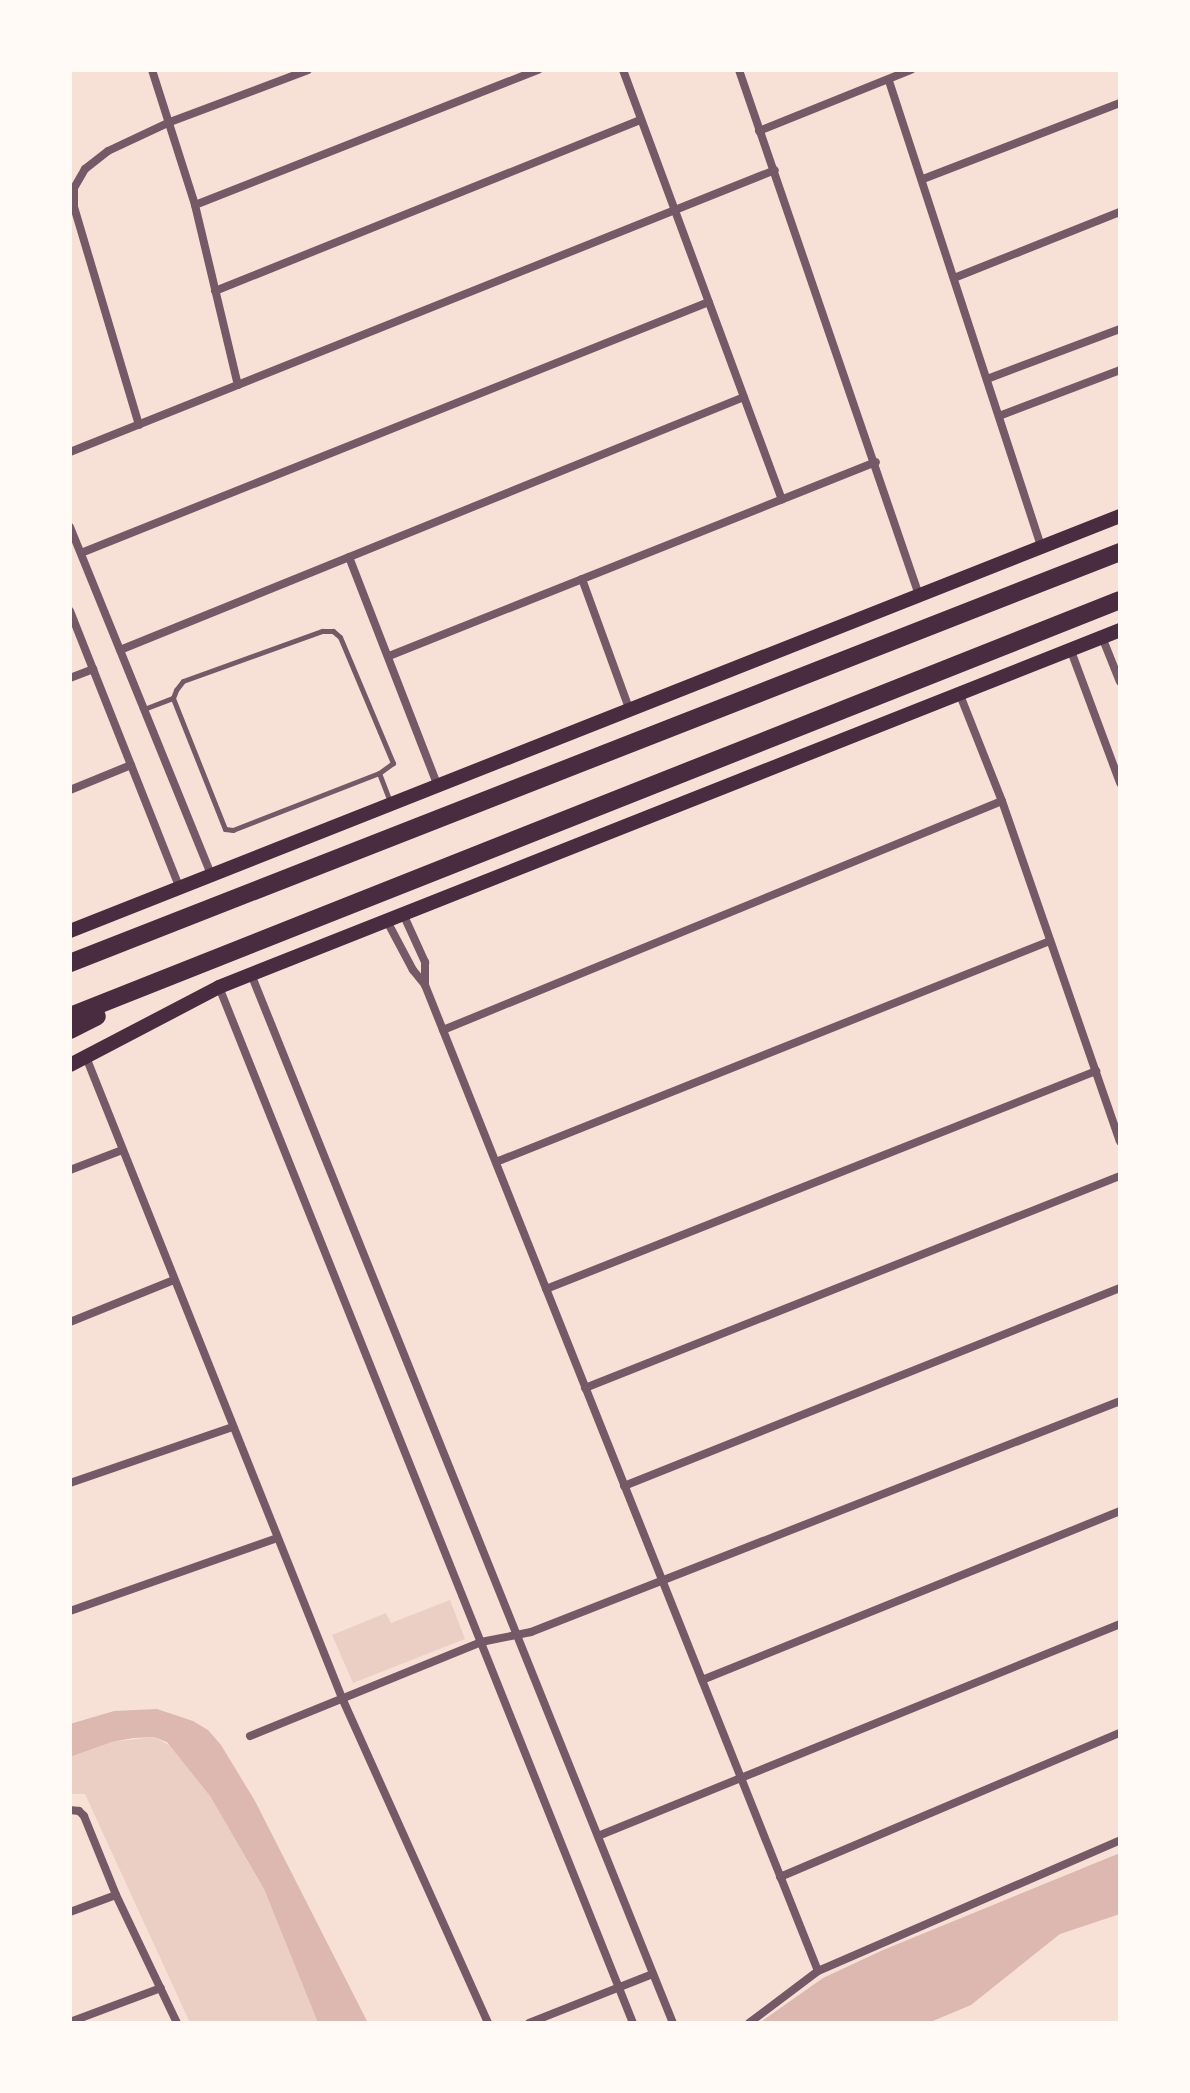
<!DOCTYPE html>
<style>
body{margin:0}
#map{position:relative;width:1190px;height:2093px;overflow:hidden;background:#f7e1d7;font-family:"Work Sans",sans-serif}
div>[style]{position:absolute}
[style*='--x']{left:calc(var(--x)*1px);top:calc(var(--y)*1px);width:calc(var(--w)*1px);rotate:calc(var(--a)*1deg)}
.green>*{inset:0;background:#ebcfc5}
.water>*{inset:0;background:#dcb8b0}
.service>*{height:5px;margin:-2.5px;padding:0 2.5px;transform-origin:2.5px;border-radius:2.5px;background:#755966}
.minor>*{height:8px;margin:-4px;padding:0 4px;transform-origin:4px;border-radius:4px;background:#755966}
.secondary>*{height:14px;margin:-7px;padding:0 7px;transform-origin:7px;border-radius:7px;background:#4a2c40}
.motorway>*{height:18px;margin:-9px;padding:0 9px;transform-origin:9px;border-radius:9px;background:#4a2c40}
span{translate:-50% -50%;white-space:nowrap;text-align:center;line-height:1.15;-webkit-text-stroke:6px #fffaf5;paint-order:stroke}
.frame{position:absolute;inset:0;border:72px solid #fffaf5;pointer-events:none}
</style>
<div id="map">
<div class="green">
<i style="clip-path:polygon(450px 1600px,465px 1639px,353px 1683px,332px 1635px,386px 1613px,391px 1623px)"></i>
<i style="clip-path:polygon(154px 1737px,171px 1746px,210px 1796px,264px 1889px,318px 2023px,190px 2023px,85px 1794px,70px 1794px,70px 1757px,112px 1742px)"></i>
</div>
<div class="water">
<i style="clip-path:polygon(157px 1709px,193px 1721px,208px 1730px,221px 1745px,255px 1801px,368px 2023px,318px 2023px,264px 1889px,210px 1796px,167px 1742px,154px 1737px,133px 1738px,112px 1742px,70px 1757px,70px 1724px,114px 1711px)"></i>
<i style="clip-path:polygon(1120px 1853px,1120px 1914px,1060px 1934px,971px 2005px,928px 2023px,759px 2023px,823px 1978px,883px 1950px)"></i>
</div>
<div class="service">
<i style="--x:322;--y:631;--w:11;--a:0"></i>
<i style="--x:333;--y:631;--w:9;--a:41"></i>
<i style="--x:340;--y:637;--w:137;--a:67.2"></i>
<i style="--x:393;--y:763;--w:17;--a:144"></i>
<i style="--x:379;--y:773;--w:157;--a:158.7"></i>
<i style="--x:233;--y:830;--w:8;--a:-173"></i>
<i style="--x:225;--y:829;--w:141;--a:-111.7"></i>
<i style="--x:173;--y:698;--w:9;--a:-69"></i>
<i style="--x:176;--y:690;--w:11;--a:-52"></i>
<i style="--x:183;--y:681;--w:148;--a:-19.8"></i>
<i style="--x:144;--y:709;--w:31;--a:-21"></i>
<i style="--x:379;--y:773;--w:31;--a:69"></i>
</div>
<div class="minor">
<i style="--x:152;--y:70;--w:142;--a:72.3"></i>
<i style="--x:195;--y:205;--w:185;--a:76.6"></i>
<i style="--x:623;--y:70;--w:458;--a:69.7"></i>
<i style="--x:739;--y:70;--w:555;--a:71.08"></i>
<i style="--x:889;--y:81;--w:489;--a:71.9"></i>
<i style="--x:759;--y:131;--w:164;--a:-21.9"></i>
<i style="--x:923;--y:179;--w:211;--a:-21.1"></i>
<i style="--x:195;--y:205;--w:369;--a:-21.5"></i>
<i style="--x:954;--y:278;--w:179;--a:-21.7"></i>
<i style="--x:215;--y:291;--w:459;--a:-21.9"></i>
<i style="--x:987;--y:379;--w:142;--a:-20.6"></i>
<i style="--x:999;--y:416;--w:129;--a:-20.8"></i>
<i style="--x:139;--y:425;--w:227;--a:-106.6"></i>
<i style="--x:74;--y:207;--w:19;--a:-90"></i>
<i style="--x:74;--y:188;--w:22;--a:-60"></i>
<i style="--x:85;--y:169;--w:29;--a:-38"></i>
<i style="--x:108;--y:151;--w:68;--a:-25.1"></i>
<i style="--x:170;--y:122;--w:147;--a:-20.6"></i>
<i style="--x:70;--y:452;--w:759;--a:-21.8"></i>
<i style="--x:70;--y:527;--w:375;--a:67.9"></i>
<i style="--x:81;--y:553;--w:676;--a:-21.79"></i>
<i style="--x:349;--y:557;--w:246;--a:68.8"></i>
<i style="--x:582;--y:579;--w:140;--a:70"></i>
<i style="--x:70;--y:611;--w:297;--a:68.4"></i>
<i style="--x:1102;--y:637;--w:48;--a:68.2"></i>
<i style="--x:120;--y:650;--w:673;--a:-22.07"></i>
<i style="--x:1071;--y:651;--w:141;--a:69.6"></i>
<i style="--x:389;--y:656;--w:524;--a:-21.72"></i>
<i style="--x:70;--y:678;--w:25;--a:-21"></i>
<i style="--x:960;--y:695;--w:114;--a:68.4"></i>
<i style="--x:1002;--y:801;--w:360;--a:70.9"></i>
<i style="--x:70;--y:790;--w:66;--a:-22.3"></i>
<i style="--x:404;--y:916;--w:51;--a:65.5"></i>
<i style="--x:425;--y:962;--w:23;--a:90"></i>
<i style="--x:388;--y:923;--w:53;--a:62"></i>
<i style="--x:413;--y:970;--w:19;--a:51"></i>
<i style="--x:425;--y:985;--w:1061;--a:68.27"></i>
<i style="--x:251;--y:974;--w:1131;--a:68.09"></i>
<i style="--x:219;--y:987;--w:1116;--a:68.22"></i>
<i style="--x:443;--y:1030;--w:604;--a:-22.28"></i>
<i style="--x:86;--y:1057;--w:690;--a:68.23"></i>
<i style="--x:342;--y:1698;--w:356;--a:65.8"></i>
<i style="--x:496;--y:1162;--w:596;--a:-21.75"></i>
<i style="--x:70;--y:1170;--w:56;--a:-21"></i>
<i style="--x:546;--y:1289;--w:592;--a:-21.62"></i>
<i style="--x:70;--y:1322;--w:112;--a:-22"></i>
<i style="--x:585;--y:1388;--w:575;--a:-21.62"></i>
<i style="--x:70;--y:1483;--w:172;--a:-19"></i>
<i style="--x:624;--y:1486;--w:534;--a:-21.76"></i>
<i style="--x:70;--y:1611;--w:219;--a:-19.4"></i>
<i style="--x:702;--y:1680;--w:451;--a:-22"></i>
<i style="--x:250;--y:1736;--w:249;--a:-22.1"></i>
<i style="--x:481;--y:1642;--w:51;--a:-11.3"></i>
<i style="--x:531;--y:1632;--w:633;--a:-21.41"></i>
<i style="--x:70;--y:1810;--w:9;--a:6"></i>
<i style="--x:79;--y:1811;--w:7;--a:45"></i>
<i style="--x:84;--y:1816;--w:85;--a:67.9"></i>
<i style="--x:116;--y:1895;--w:142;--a:64.5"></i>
<i style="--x:598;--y:1836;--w:563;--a:-22.1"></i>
<i style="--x:780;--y:1877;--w:369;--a:-23"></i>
<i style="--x:70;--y:1912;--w:49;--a:-20.3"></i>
<i style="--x:70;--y:2022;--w:97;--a:-20.5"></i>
<i style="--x:529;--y:2023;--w:133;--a:-21.6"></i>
<i style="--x:749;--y:2023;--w:86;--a:-37"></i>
<i style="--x:818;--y:1971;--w:329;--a:-23.4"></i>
</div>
<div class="secondary">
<i style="--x:70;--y:931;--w:1129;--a:-21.57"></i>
<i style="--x:70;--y:1065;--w:168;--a:-27.6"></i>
<i style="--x:219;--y:987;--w:969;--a:-21.61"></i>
</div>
<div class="motorway">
<i style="--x:70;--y:963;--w:1128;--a:-21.38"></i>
<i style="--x:70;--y:1016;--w:1129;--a:-21.61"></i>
<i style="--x:70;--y:1030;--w:30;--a:-27"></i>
</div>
<div class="frame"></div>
</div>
